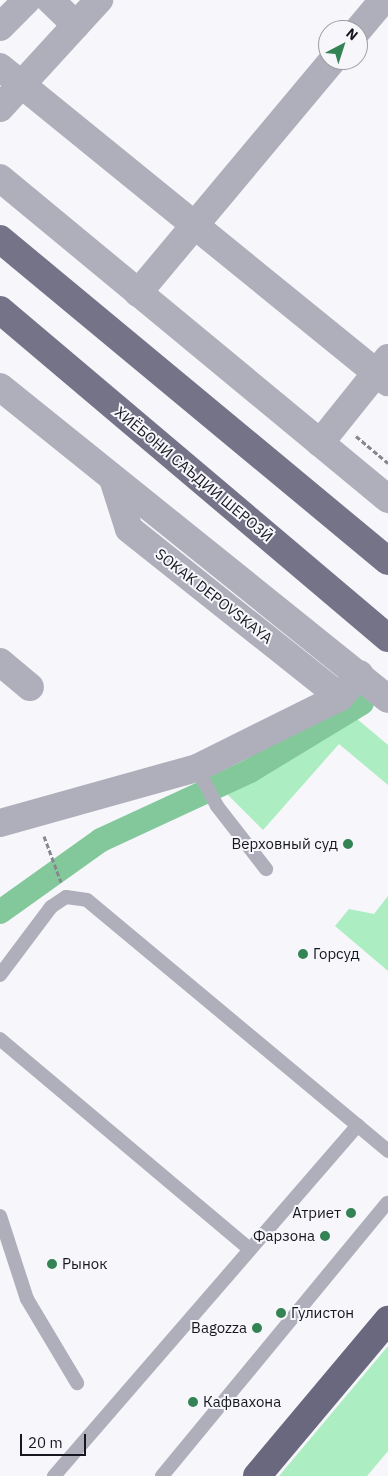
<!DOCTYPE html>
<meta charset="utf-8">
<style>
body{margin:0}
#map{position:relative;width:388px;height:1476px;overflow:hidden;background:#f6f6fb;font-family:"IBM Plex Sans",sans-serif}
div>[style]{position:absolute}
[style*='--x']{left:calc(var(--x)*1px);top:calc(var(--y)*1px);width:calc(var(--w)*1px);rotate:calc(var(--a)*1deg)}
.green>*{inset:0;background:#aceec1}
.canal>*{height:24px;margin:-12px;padding:0 12px;transform-origin:12px;border-radius:12px;background:#82c89a}
.path>*{height:3px;margin-top:-1.5px;transform-origin:0;background:repeating-linear-gradient(90deg,#87878e 0 5px,transparent 0 7.5px)}
.service>*{height:14px;margin:-7px;padding:0 7px;transform-origin:7px;border-radius:7px;background:#afafbb}
.minor>*{height:28px;margin:-14px;padding:0 14px;transform-origin:14px;border-radius:14px;background:#afafbb}
.primary>*{height:28px;margin:-14px;padding:0 14px;transform-origin:14px;border-radius:14px;background:#757388}
.trunk>*{height:28px;margin:-14px;padding:0 14px;transform-origin:14px;border-radius:14px;background:#6a687f}
.dots>*{width:14px;height:14px;translate:-50% -50%;box-sizing:border-box;border:2px solid #f6f6fb;border-radius:50%}
span{translate:-50% -50%;white-space:nowrap;text-align:center;line-height:1.15;-webkit-text-stroke:4px #f6f6fb;paint-order:stroke}
.street-label{font-size:15px;color:#171720}
.poi-label{font-size:15px;color:#171720}
.right{translate:-100% -50%;text-align:right}
.left{translate:0 -50%;text-align:left}
.north{position:absolute;left:318px;top:20px;width:50px;height:50px;box-sizing:border-box;background:#f6f6fb;border:1px solid #9d9da3;border-radius:50%;rotate:40deg;font-size:14px;font-weight:700;line-height:20px;text-align:center;color:#171720}
.north::after{content:'';display:block;margin:auto;width:18px;height:22px;background:#338354;clip-path:polygon(50% 0,100% 100%,50% 72%,0 100%)}
.scale{position:absolute;left:20px;top:1434px;width:66px;height:22px;box-sizing:border-box;border:2px solid #171720;border-top:0;padding-left:6px;font-size:15px;line-height:18px;white-space:nowrap;color:#171720;-webkit-text-stroke:4px #f6f6fb;paint-order:stroke}
</style>
<div id="map">
<div class="green">
<i style="clip-path:polygon(350px 713px,388px 745px,388px 785px,339px 744px,263px 830px,226px 793px,211px 767px)"></i>
<i style="clip-path:polygon(388px 896px,388px 971px,335px 926px,349px 909px,374px 914px)"></i>
<i style="clip-path:polygon(388px 1346px,388px 1451px,367px 1476px,279px 1476px)"></i>
</div>
<div class="canal">
<i style="--x:0;--y:912;--w:124;--a:-35.5"></i>
<i style="--x:101;--y:840;--w:164;--a:-24.8"></i>
<i style="--x:250;--y:771;--w:131;--a:-31.3"></i>
</div>
<div class="path">
<i style="--x:356;--y:436;--w:42;--a:40.2"></i>
<i style="--x:44;--y:836;--w:49;--a:69.7"></i>
</div>
<div class="service">
<i style="--x:197;--y:768;--w:43;--a:62.2"></i>
<i style="--x:217;--y:806;--w:80;--a:52.1"></i>
<i style="--x:0;--y:975;--w:85;--a:-53.1"></i>
<i style="--x:51;--y:907;--w:18;--a:-34"></i>
<i style="--x:66;--y:897;--w:21;--a:8"></i>
<i style="--x:87;--y:900;--w:392;--a:39.8"></i>
<i style="--x:0;--y:1039;--w:324;--a:40.1"></i>
<i style="--x:0;--y:1216;--w:87;--a:72"></i>
<i style="--x:27;--y:1299;--w:98;--a:59.2"></i>
<i style="--x:54;--y:1476;--w:464;--a:-49.1"></i>
<i style="--x:162;--y:1476;--w:354;--a:-50.5"></i>
</div>
<div class="minor">
<i style="--x:50;--y:0;--w:36;--a:44"></i>
<i style="--x:0;--y:27;--w:38;--a:-45"></i>
<i style="--x:358;--y:30;--w:39;--a:-50"></i>
<i style="--x:0;--y:67;--w:500;--a:39.1"></i>
<i style="--x:0;--y:108;--w:147;--a:-47.5"></i>
<i style="--x:0;--y:178;--w:504;--a:39.6"></i>
<i style="--x:138;--y:293;--w:304;--a:-50.1"></i>
<i style="--x:0;--y:387;--w:498;--a:38.8"></i>
<i style="--x:320;--y:443;--w:109;--a:-51.3"></i>
<i style="--x:113;--y:479;--w:52;--a:72.3"></i>
<i style="--x:129;--y:529;--w:270;--a:38.5"></i>
<i style="--x:0;--y:662;--w:39;--a:40"></i>
<i style="--x:0;--y:823;--w:205;--a:-15.6"></i>
<i style="--x:197;--y:768;--w:160;--a:-26.4"></i>
<i style="--x:340;--y:697;--w:30;--a:-49"></i>
</div>
<div class="primary">
<i style="--x:0;--y:239;--w:504;--a:39.69"></i>
<i style="--x:0;--y:310;--w:508;--a:40.21"></i>
</div>
<div class="trunk">
<i style="--x:257;--y:1476;--w:204;--a:-50"></i>
</div>
<div class="dots">
<i style="left:348px;top:844px;background:#338354"></i>
<i style="left:303px;top:954px;background:#338354"></i>
<i style="left:351px;top:1213px;background:#338354"></i>
<i style="left:325px;top:1236px;background:#338354"></i>
<i style="left:52px;top:1264px;background:#338354"></i>
<i style="left:281px;top:1313px;background:#338354"></i>
<i style="left:257px;top:1328px;background:#338354"></i>
<i style="left:193px;top:1402px;background:#338354"></i>
</div>
<div class="street-label">
<span style="left:194px;top:474px;rotate:40deg">ХИЁБОНИ САЪДИИ ШЕРОЗӢ</span>
<span style="left:214px;top:596px;rotate:38deg">SOKAK DEPOVSKAYA</span>
</div>
<div class="poi-label">
<span class="right" style="left:338px;top:844px">Верховный суд</span>
<span class="left" style="left:313px;top:954px">Горсуд</span>
<span class="right" style="left:341px;top:1213px">Атриет</span>
<span class="right" style="left:315px;top:1236px">Фарзона</span>
<span class="left" style="left:62px;top:1264px">Рынок</span>
<span class="left" style="left:291px;top:1313px">Гулистон</span>
<span class="right" style="left:247px;top:1328px">Bagozza</span>
<span class="left" style="left:203px;top:1402px">Кафвахона</span>
</div>
<div class="north">N</div>
<div class="scale">20 m</div>
</div>
